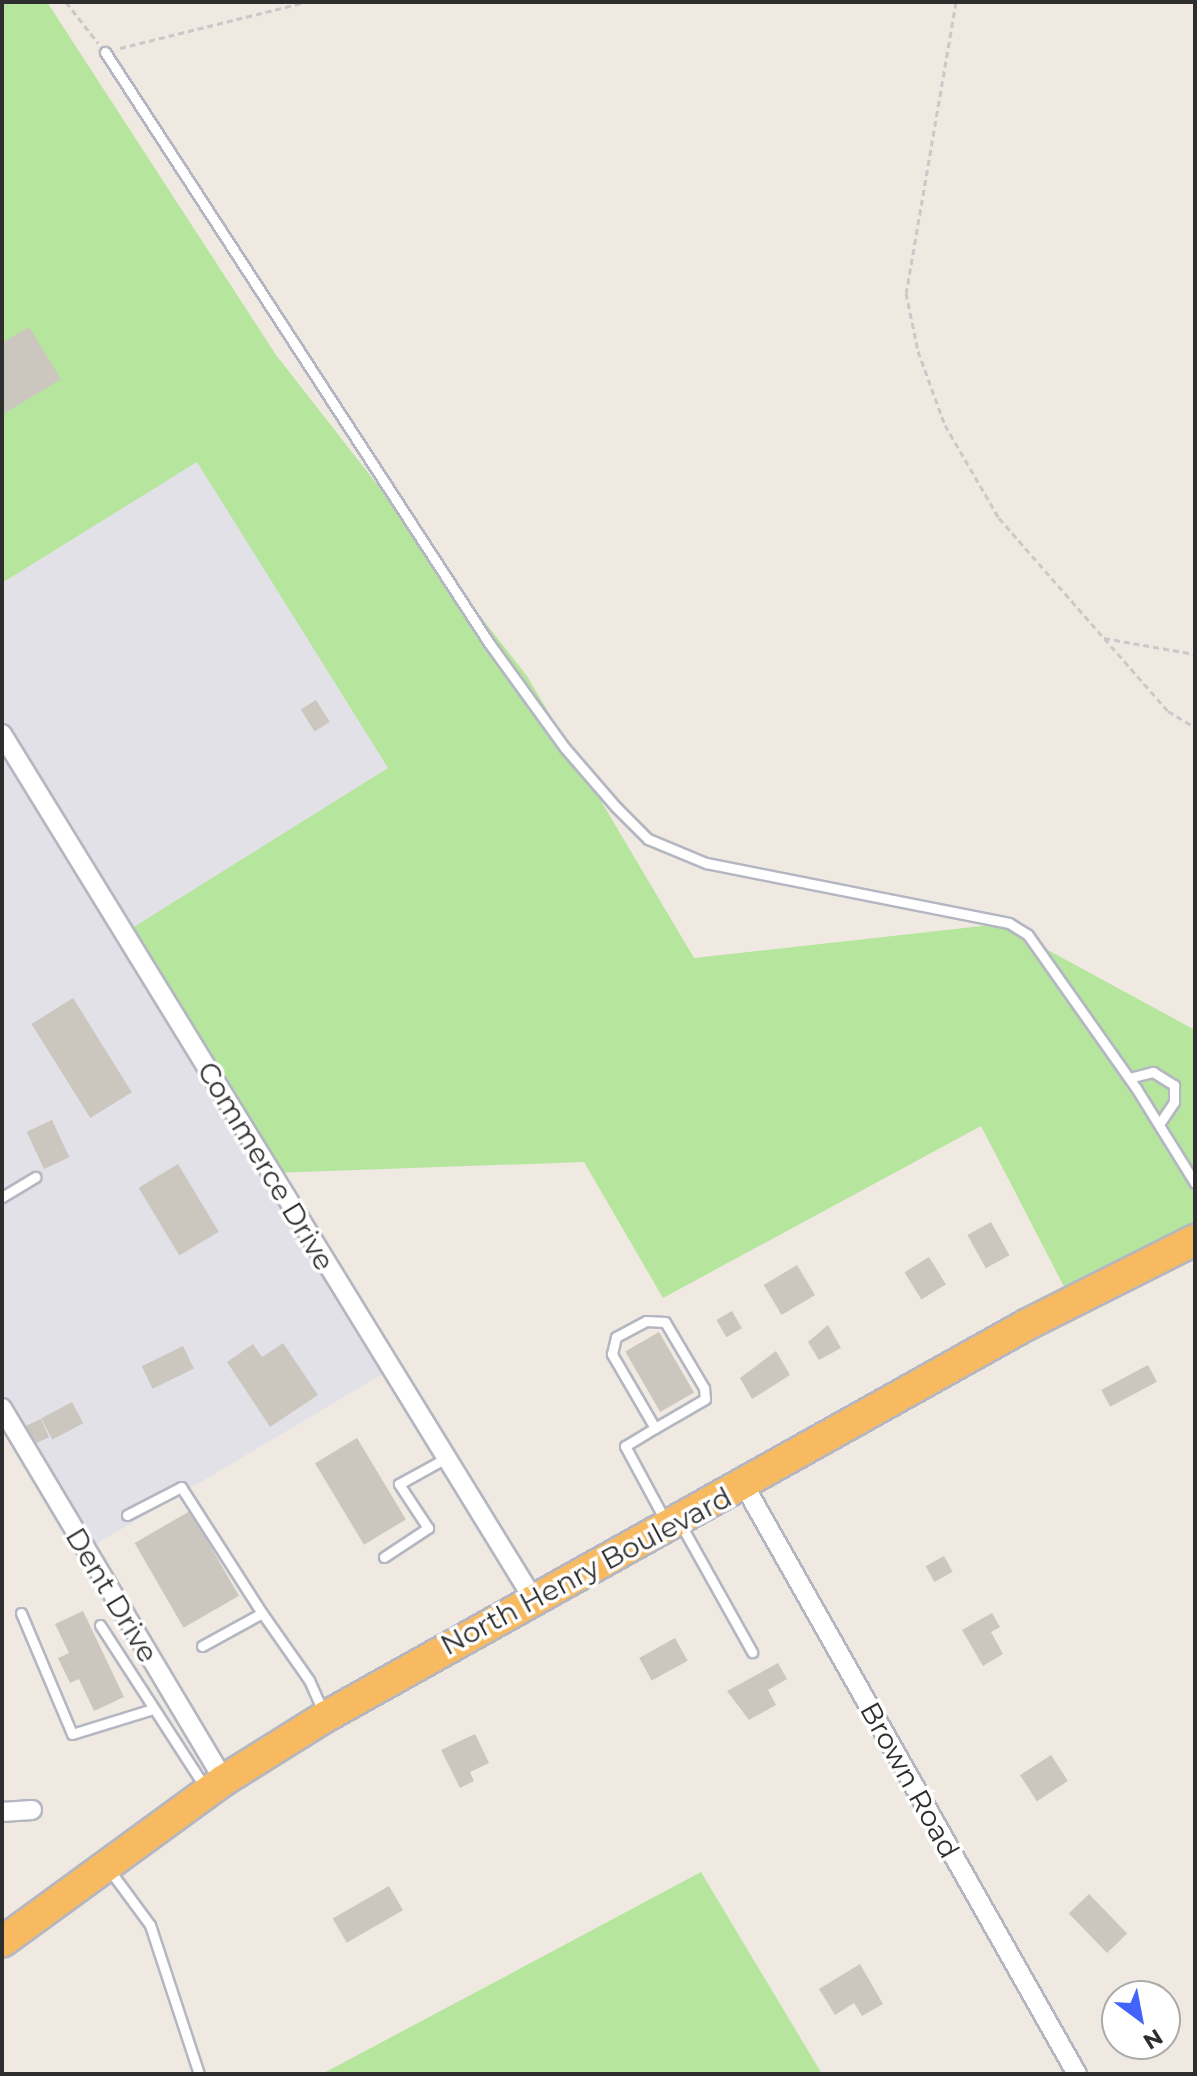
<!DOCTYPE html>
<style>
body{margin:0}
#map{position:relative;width:1197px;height:2076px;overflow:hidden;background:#efe9e1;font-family:Montserrat,sans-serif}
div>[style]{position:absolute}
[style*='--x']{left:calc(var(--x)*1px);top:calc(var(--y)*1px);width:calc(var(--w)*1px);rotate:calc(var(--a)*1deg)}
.industrial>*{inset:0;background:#e3e1e8}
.green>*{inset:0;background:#b6e59e}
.building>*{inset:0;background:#cbc7bf;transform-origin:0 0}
.path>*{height:3px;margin-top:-1.5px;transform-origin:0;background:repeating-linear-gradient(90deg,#c9c9c9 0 6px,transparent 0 10px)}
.roads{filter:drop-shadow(2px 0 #b4b7c1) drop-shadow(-2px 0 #b4b7c1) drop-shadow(0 2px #b4b7c1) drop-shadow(0 -2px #b4b7c1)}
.service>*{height:9px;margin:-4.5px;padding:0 4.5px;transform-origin:4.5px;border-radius:4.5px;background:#fff}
.minor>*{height:18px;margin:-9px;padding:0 9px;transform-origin:9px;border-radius:9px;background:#fff}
.trunk>*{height:30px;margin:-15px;padding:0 15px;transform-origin:15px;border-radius:15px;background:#f8ba60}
span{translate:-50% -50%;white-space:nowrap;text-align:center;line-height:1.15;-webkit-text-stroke:7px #fff;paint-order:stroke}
.street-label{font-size:28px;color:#2e2e2e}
.frame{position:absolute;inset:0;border:4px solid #2e2e2e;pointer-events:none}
.north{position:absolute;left:1101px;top:1980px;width:80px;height:80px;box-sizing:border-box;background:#fff;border:2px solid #ababab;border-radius:50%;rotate:148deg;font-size:22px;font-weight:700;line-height:32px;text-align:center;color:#2e2e2e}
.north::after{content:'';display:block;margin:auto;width:28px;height:36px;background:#4264fb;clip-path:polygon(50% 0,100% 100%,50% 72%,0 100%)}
</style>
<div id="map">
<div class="industrial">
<i style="clip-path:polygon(197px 461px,388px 768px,130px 930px,386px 1372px,81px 1553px,2px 1427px,2px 583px)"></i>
</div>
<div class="green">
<i style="clip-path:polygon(2px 2px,47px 2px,276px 355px,527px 676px,694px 958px,1000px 924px,1195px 1030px,1195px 1238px,1074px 1306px,981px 1126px,663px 1298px,584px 1162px,271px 1173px,129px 930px,388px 768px,197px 462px,2px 583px)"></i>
<i style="clip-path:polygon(701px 1872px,822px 2074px,322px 2074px,583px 1935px)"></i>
</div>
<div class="building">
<i style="clip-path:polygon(29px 327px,61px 379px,2px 415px,2px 343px)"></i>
<i style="left:316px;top:700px;width:26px;height:18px;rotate:58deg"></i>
<i style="left:73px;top:998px;width:111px;height:49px;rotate:58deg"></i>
<i style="left:52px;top:1120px;width:41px;height:28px;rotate:65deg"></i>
<i style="left:178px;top:1164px;width:79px;height:46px;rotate:59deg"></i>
<i style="left:991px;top:1222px;width:38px;height:27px;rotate:61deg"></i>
<i style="left:929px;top:1257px;width:32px;height:29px;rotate:58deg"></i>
<i style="left:797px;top:1265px;width:35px;height:39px;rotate:59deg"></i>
<i style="left:732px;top:1311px;width:20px;height:18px;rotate:60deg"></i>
<i style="clip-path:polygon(828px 1325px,841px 1348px,819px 1360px,808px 1342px)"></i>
<i style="left:659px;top:1332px;width:70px;height:39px;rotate:60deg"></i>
<i style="clip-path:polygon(283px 1343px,318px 1395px,270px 1427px,227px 1362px,253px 1344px,262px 1357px)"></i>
<i style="left:183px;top:1346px;width:25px;height:46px;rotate:64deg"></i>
<i style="clip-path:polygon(776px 1351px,790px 1375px,752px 1399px,740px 1378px)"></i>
<i style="left:1148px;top:1365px;width:19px;height:53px;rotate:62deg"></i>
<i style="left:72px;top:1402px;width:24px;height:35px;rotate:62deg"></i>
<i style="left:41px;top:1419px;width:20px;height:17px;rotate:66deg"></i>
<i style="left:357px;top:1438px;width:95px;height:49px;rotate:59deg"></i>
<i style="left:190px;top:1511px;width:98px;height:64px;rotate:60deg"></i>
<i style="left:944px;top:1556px;width:18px;height:21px;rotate:61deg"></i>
<i style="clip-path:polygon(83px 1611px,124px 1697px,94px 1711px,79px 1679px,70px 1683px,58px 1658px,69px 1653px,55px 1624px)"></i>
<i style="clip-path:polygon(992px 1613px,1000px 1627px,991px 1632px,1003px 1654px,983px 1666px,962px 1630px)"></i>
<i style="left:675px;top:1638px;width:26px;height:41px;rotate:61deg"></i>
<i style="clip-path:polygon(778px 1663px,787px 1679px,768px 1690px,776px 1705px,749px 1720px,727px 1691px)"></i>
<i style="clip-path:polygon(475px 1734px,489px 1763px,470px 1772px,474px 1781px,460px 1788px,441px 1750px)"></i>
<i style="left:1051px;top:1755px;width:31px;height:37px;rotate:57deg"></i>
<i style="left:389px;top:1886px;width:28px;height:65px;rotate:60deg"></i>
<i style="left:1089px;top:1894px;width:55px;height:28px;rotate:46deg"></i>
<i style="clip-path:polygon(860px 1964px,883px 2004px,862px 2016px,854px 2003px,835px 2015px,819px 1989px)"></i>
</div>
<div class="path">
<i style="--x:66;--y:2;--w:52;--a:52"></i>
<i style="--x:956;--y:2;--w:295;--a:99.7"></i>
<i style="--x:906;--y:293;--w:59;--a:78.3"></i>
<i style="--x:918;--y:351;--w:79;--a:70"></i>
<i style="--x:945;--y:425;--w:108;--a:59.9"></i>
<i style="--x:999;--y:518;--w:257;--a:48.8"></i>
<i style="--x:1168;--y:711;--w:31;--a:31"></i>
<i style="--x:120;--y:48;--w:192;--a:-13.9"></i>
<i style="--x:1104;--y:638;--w:92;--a:10"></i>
</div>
<div class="roads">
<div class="service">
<i style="--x:105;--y:52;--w:705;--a:56.99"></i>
<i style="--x:489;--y:643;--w:130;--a:54.1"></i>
<i style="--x:565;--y:748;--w:78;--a:49.2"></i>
<i style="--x:616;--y:807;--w:45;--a:45"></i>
<i style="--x:648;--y:839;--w:63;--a:22.5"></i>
<i style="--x:706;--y:863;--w:309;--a:11.2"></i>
<i style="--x:1009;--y:923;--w:22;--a:32"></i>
<i style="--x:1028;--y:935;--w:187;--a:54.8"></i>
<i style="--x:1136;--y:1088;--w:112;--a:58.2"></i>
<i style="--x:1129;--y:1078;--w:25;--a:-14"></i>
<i style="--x:1153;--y:1072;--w:25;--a:32"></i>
<i style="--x:1174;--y:1085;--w:17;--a:90"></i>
<i style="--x:1174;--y:1102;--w:25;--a:124"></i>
<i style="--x:2;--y:1197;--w:39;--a:-31"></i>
<i style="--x:655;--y:1428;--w:86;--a:-120.2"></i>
<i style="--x:612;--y:1354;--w:17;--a:-77"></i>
<i style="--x:616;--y:1337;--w:34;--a:-28"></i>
<i style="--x:646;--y:1321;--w:19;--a:3"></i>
<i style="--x:665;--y:1322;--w:77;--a:59.4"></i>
<i style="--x:704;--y:1388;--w:11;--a:85"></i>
<i style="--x:705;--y:1399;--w:58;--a:149.9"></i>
<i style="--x:655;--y:1428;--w:35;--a:149"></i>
<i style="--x:625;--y:1446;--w:86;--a:61.7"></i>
<i style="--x:127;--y:1515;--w:61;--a:-27.4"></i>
<i style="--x:181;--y:1487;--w:150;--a:57.3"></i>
<i style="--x:680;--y:1523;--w:148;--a:60.8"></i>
<i style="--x:384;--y:1557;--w:53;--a:-33.4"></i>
<i style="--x:428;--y:1528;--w:53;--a:-123.4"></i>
<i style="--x:399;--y:1484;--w:54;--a:-29"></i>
<i style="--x:21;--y:1613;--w:131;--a:67.1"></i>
<i style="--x:72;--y:1734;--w:85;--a:-17.2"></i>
<i style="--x:100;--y:1625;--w:195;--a:57.1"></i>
<i style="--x:202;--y:1646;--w:68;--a:-28.8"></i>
<i style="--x:262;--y:1613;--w:82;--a:55"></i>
<i style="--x:309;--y:1680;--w:37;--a:66"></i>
<i style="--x:108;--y:1868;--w:71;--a:53.6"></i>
<i style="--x:150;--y:1925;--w:157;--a:71.8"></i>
</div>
<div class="minor">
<i style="--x:2;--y:734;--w:1013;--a:58.44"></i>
<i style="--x:2;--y:1408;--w:433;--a:59.2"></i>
<i style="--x:744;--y:1485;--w:677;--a:60.52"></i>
<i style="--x:2;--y:1812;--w:30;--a:-4"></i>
</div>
<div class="trunk">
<i style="--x:2;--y:1942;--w:275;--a:-36.1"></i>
<i style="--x:224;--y:1780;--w:119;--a:-32"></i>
<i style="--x:325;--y:1717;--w:805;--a:-29.21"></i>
<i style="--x:1028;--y:1324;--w:187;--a:-26.7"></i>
</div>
</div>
<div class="street-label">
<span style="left:266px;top:1166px;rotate:59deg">Commerce Drive</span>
<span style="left:586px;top:1571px;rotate:-28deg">North Henry Boulevard</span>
<span style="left:112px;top:1595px;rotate:59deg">Dent Drive</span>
<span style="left:910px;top:1780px;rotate:61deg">Brown Road</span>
</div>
<div class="frame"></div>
<div class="north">N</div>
</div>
